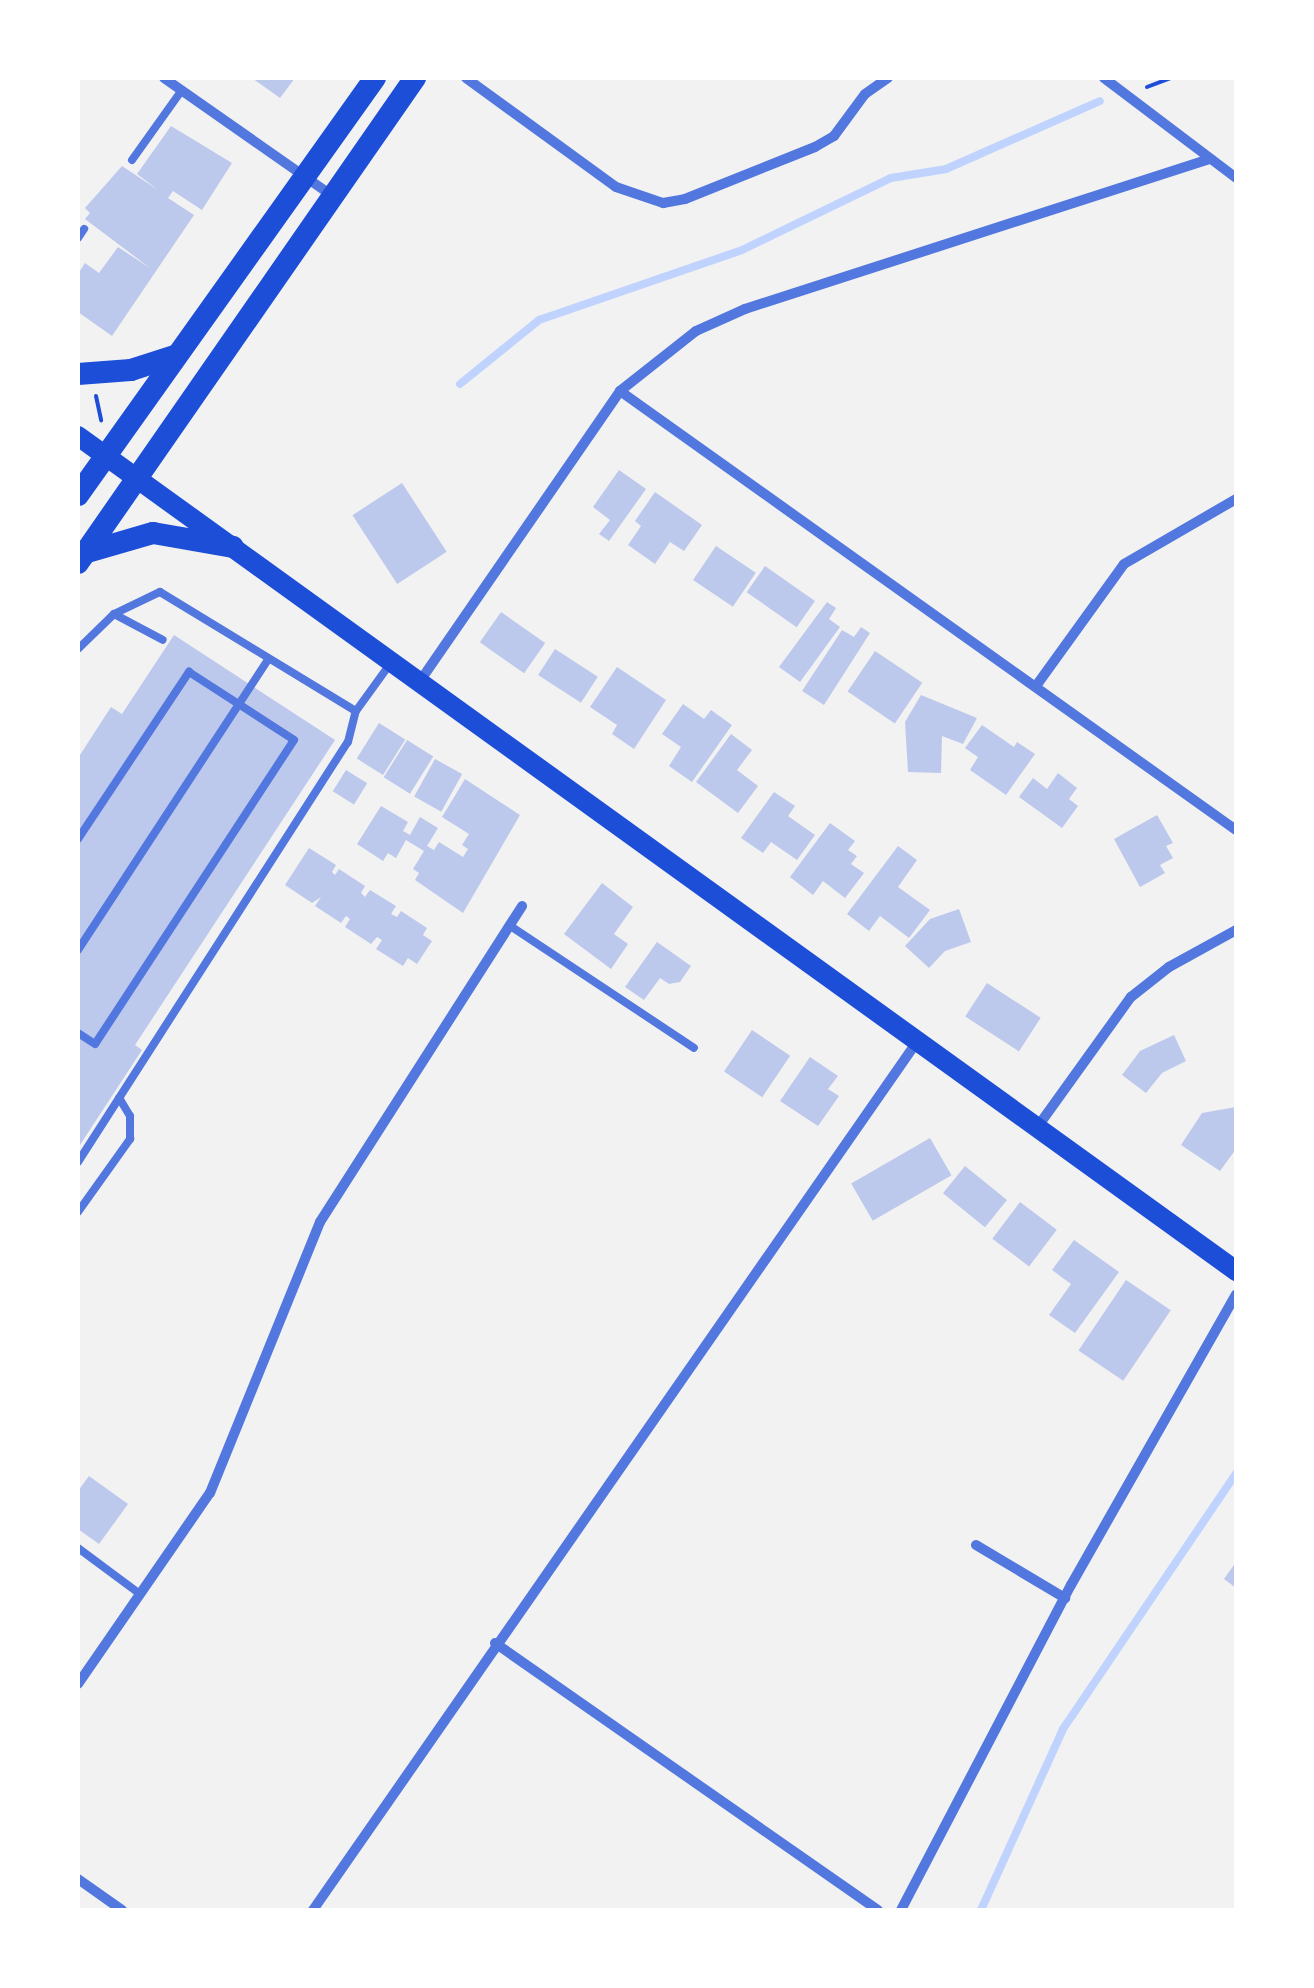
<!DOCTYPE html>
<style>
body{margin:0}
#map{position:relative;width:1314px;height:1988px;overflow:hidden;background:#f2f2f2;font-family:Raleway,sans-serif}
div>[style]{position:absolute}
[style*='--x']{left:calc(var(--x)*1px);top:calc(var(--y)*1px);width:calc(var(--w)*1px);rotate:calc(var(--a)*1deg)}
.stream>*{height:8px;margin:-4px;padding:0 4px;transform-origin:4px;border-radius:4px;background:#bfd3fe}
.building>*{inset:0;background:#bdc9ec;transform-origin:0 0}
.path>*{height:4px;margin:-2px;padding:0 2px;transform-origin:2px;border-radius:2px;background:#1d4ed8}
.service>*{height:8px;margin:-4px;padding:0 4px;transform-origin:4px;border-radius:4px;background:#5277de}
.minor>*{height:10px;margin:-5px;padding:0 5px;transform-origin:5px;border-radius:5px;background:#5277de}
.secondary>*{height:20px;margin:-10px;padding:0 10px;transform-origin:10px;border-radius:10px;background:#1d4ed8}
.primary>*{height:22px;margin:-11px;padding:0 11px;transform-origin:11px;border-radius:11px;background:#1d4ed8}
span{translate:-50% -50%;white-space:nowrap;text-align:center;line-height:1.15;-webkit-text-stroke:8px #fff;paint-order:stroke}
.frame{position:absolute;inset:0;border:80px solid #fff;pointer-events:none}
</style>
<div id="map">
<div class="stream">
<i style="--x:460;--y:384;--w:102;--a:-39"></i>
<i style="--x:539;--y:320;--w:215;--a:-19"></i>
<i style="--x:742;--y:250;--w:165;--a:-25.8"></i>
<i style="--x:891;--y:178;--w:56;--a:-9.3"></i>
<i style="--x:946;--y:169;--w:168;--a:-23.8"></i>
<i style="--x:981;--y:1910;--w:199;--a:-65.6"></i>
<i style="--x:1063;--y:1729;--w:309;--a:-55.9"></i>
</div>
<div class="building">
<i style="clip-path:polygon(252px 78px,295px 78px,280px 98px)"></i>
<i style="clip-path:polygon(171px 126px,232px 163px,202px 210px,173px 191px,168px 198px,194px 215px,112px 336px,78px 312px,78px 274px,85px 263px,99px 273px,118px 247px,150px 268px,85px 219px,90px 213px,85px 208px,122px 166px,158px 190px,137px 174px)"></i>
<i style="clip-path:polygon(619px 470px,646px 489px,609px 541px,599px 534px,610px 520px,593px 507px)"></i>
<i style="left:402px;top:483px;width:82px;height:59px;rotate:57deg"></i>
<i style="clip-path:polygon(655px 492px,702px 525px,684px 551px,670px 542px,655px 564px,628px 545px,641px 526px,635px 521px)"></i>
<i style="left:716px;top:546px;width:48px;height:41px;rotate:34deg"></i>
<i style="left:765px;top:566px;width:61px;height:32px;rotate:35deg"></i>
<i style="clip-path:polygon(827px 602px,836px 608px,829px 619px,840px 627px,800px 682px,779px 667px)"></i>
<i style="left:501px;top:612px;width:54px;height:37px;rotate:35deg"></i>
<i style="clip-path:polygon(861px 627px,870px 633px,824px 705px,802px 691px,842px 630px,854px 637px)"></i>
<i style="clip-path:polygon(174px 635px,335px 740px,135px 1045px,142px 1050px,78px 1148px,78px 758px,111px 707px,122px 714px)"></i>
<i style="left:555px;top:649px;width:51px;height:31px;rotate:33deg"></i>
<i style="left:875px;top:651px;width:57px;height:49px;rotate:34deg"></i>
<i style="clip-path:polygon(617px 667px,666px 700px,634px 749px,612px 734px,617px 725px,590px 707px)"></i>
<i style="clip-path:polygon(921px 695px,977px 718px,963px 744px,942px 736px,941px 773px,908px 772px,905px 722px)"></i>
<i style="clip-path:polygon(683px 704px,704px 719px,711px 710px,732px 725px,692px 782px,669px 766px,681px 747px,662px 734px)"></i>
<i style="left:379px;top:723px;width:31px;height:42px;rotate:32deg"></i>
<i style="clip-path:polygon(982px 725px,1014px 747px,1017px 742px,1035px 754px,1006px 795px,970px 770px,978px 757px,965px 748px)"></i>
<i style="clip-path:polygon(731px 734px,752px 750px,737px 770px,758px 786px,738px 813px,696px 782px)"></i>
<i style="left:407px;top:740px;width:31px;height:44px;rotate:32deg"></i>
<i style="left:435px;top:759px;width:31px;height:43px;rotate:29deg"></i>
<i style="left:346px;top:770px;width:25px;height:25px;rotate:32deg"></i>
<i style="clip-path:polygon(1058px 773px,1077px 788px,1069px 799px,1078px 806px,1062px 828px,1019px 797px,1033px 778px,1047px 789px)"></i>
<i style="clip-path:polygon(465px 779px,520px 815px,463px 913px,415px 880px,419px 873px,413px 869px,424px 851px,406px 840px,396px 858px,388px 853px,383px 861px,357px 844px,381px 806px,408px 822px,403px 831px,410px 835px,420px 817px,438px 828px,427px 846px,434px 850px,439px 842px,463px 857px,468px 849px,462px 845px,469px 834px,442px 817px)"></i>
<i style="clip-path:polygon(774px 792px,795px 806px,788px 816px,815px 835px,797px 860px,771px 842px,763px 853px,741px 838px)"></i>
<i style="clip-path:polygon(1157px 815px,1173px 843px,1166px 846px,1173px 858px,1160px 865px,1165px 873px,1140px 887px,1114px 839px)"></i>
<i style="clip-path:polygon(830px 823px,855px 841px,848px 850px,857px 856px,851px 864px,864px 873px,845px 898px,823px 881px,813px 895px,790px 877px)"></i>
<i style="clip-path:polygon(898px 846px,917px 860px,898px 887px,930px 910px,909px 938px,880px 916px,869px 931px,847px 914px)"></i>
<i style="clip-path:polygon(309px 848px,336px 865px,332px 872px,335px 875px,339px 869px,365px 886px,361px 893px,365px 897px,370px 890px,396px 906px,391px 914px,397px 917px,401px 911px,427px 928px,423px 935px,432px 941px,417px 964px,408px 958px,403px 966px,376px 949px,382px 940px,377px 937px,371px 944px,345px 927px,350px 919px,346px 916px,341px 923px,315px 906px,321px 897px,312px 903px,285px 885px)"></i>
<i style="clip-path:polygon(602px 883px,633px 907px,614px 934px,628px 944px,611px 969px,564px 934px)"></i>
<i style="clip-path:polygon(959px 909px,971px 942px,945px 951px,929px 968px,905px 946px,930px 919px)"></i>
<i style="clip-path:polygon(657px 942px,691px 966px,680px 982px,669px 984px,660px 978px,644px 1000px,625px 987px)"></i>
<i style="left:987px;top:983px;width:64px;height:40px;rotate:33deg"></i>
<i style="left:752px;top:1030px;width:46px;height:50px;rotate:34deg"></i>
<i style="clip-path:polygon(1174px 1035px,1186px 1061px,1162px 1073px,1146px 1093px,1122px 1075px,1140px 1051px)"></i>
<i style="clip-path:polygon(810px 1057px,838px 1076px,828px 1089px,839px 1096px,818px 1126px,780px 1101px)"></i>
<i style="clip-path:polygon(1236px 1107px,1236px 1149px,1220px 1171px,1181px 1145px,1202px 1113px)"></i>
<i style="left:930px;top:1138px;width:43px;height:91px;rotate:60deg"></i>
<i style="left:965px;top:1166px;width:54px;height:35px;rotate:39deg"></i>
<i style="left:1020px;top:1202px;width:46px;height:46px;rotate:37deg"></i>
<i style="clip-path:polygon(1074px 1240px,1119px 1272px,1075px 1333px,1049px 1315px,1071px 1284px,1052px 1270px)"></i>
<i style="left:1126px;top:1280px;width:54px;height:85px;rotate:34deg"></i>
<i style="clip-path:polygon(89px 1476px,128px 1504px,99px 1544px,78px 1529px,78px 1491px)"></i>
<i style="clip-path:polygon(1236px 1562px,1236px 1588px,1224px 1579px)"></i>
</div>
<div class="path">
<i style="--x:1147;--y:87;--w:25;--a:-21"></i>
<i style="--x:96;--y:396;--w:25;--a:78"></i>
</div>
<div class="service">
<i style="--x:132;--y:160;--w:86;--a:-54.5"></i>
<i style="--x:78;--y:238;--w:11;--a:-56"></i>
<i style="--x:114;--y:614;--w:51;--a:-25.6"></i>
<i style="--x:160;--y:592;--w:229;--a:31.3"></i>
<i style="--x:356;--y:711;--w:58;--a:-54.1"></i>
<i style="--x:78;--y:649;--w:50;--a:-44.2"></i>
<i style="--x:114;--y:614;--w:55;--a:28"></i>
<i style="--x:78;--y:839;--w:201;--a:-56.4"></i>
<i style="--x:189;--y:672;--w:125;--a:32.9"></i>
<i style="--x:294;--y:740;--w:363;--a:123.2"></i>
<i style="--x:95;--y:1044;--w:20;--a:-147"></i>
<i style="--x:509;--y:925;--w:222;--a:33.6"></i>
<i style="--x:78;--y:950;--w:347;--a:-56.8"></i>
<i style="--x:78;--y:1162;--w:499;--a:-57.3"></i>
<i style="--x:348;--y:742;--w:32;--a:-76"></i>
<i style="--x:78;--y:1212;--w:90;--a:-54.5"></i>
<i style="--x:130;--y:1139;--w:23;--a:-90"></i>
<i style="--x:130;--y:1116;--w:21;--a:-121"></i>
<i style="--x:78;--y:1548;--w:77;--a:36.6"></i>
</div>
<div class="minor">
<i style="--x:164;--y:78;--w:204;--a:35"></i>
<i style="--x:466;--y:78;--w:185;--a:36"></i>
<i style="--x:616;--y:187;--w:50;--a:18.8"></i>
<i style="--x:663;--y:203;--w:22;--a:-10"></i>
<i style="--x:685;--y:199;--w:140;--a:-21.8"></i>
<i style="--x:815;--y:147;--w:22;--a:-30"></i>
<i style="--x:834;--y:136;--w:52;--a:-53.6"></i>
<i style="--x:865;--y:94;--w:28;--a:-35"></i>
<i style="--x:1104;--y:78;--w:166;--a:37.1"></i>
<i style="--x:620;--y:391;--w:756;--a:35.48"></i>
<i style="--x:418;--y:684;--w:356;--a:-55.4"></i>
<i style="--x:620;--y:391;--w:97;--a:-38.3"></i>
<i style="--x:696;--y:331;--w:54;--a:-24.2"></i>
<i style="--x:745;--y:309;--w:489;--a:-17.9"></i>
<i style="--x:1036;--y:686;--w:150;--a:-54.2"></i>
<i style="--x:1124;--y:564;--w:129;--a:-30.1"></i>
<i style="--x:1036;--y:1129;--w:163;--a:-54.3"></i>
<i style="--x:1131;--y:997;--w:48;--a:-38.3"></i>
<i style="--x:1169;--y:967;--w:77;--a:-28.9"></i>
<i style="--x:976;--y:1545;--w:104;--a:30.8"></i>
<i style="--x:495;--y:1643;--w:467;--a:34.9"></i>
<i style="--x:78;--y:1684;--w:232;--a:-55.4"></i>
<i style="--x:210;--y:1493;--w:292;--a:-67.9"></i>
<i style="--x:320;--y:1222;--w:375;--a:-57.4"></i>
<i style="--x:78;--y:1879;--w:54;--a:35.2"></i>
<i style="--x:313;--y:1910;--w:1056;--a:-55.18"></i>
<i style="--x:901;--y:1910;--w:367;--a:-62.4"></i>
<i style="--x:1071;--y:1585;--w:334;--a:-60.4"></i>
</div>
<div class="secondary">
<i style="--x:78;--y:436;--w:1428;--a:35.79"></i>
</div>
<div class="primary">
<i style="--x:78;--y:374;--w:53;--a:-4.3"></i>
<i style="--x:131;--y:370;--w:45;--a:-18"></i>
<i style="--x:78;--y:495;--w:512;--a:-54.54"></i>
<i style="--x:84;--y:553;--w:72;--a:-16.2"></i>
<i style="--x:153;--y:533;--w:81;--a:9.9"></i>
<i style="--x:78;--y:563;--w:591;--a:-55.21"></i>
</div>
<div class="frame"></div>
</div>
